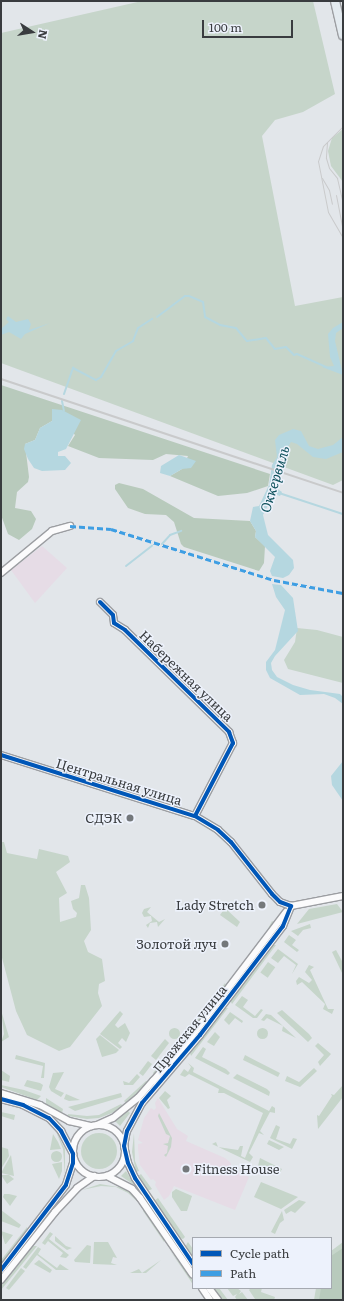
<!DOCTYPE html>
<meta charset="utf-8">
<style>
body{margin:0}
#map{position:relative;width:344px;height:1301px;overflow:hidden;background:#e2e6ea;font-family:Literata,serif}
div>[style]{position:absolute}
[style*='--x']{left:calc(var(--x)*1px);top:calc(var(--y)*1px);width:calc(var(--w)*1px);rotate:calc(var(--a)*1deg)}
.commercial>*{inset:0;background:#e6dce6}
.green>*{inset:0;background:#c6d5ca;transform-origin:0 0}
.round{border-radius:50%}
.forest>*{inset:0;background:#b8cabc}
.water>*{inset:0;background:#b5d7e0}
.stream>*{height:2px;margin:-1px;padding:0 1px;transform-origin:1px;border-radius:1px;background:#b5d7e0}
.roads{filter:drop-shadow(1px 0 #9c9ea2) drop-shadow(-1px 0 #9c9ea2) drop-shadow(0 1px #9c9ea2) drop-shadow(0 -1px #9c9ea2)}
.minor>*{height:6px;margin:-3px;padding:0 3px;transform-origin:3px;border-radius:3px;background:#fbfbfc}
.minor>.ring{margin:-3px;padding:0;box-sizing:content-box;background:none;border:6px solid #fbfbfc;border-radius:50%}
.major>*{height:8px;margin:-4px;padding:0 4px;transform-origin:4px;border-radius:4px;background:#e4ebf0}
.tram>*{height:1px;margin:-0.5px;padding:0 0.5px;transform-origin:0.5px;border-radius:0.5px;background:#c9cacb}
.rail>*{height:2px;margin:-1px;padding:0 1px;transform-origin:1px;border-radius:1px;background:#c9cacb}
.quiet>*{height:3px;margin-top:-1.5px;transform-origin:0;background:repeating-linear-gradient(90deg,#3e9ee3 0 6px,transparent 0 9px)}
.cycleway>*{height:4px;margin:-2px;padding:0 2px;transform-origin:2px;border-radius:2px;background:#0057b8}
.dots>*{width:11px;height:11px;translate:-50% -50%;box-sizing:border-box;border:2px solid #edf2fc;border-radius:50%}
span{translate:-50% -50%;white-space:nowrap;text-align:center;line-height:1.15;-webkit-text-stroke:3px #edf2fc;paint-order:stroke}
.street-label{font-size:13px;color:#393c3f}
.poi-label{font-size:13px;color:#393c3f}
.right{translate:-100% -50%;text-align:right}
.left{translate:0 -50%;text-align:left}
.water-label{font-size:14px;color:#0f525d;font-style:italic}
.frame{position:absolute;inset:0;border:2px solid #393c3f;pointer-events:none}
.legend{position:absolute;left:192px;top:1237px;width:140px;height:52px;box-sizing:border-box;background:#edf2fc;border:1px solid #a5a9b0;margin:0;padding:5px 7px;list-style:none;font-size:12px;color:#393c3f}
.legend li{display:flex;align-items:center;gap:8px;height:20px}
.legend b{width:20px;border:1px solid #a5a9b0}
.north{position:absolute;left:12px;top:12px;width:40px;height:40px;-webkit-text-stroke:3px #edf2fc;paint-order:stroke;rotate:102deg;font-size:11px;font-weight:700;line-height:16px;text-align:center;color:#393c3f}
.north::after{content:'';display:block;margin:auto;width:14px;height:18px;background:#393c3f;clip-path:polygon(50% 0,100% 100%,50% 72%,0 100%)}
.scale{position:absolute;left:202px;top:20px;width:91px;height:18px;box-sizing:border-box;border:2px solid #393c3f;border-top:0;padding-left:5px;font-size:12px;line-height:14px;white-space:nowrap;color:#393c3f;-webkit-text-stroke:3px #edf2fc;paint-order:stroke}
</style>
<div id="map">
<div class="commercial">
<i style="clip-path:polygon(42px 546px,67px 568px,35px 603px,11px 570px)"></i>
<i style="clip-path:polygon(158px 1098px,177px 1129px,188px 1136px,186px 1141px,225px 1158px,231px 1163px,231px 1169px,249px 1177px,235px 1210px,174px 1186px,169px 1196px,164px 1200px,159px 1192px,155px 1185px,156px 1182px,153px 1179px,151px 1180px,140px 1165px,138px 1149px,138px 1144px,143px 1143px,138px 1140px,144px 1118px,151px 1108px,154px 1110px,156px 1108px,155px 1103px)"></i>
</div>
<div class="green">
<i style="clip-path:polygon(142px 1px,313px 1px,335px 94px,303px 112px,275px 120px,262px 136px,295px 306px,343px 297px,343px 480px,333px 485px,1px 363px,1px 33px)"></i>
<i style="clip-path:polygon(343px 129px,343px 182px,331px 166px,328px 151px,332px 138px)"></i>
<i style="clip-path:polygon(297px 628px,317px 630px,343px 637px,343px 683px,288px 669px,284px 660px,295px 642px)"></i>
<i style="clip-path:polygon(1px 842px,4px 842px,7px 853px,37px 859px,39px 849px,68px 856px,70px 862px,56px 872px,67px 893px,59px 898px,60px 922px,76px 917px,77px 913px,73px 909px,71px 901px,79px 898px,81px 885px,85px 885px,89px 898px,91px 930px,84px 941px,88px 952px,102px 959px,105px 981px,99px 984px,98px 993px,102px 1006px,70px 1047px,59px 1051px,27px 1035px,16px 1011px,1px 954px)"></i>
<i style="clip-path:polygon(337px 904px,343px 912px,297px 924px,309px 909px)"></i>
<i style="clip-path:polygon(151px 907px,147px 912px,159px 922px,165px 919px,158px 927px,157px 922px,150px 923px,148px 928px,146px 925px,152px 921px,151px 916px,144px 917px,142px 913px,144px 909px)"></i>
<i style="clip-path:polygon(225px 908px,240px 922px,237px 927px,220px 915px)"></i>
<i style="left:272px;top:921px;width:2px;height:61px;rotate:27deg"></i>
<i style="clip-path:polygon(310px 924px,311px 928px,303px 930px,298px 936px,291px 931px)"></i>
<i style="clip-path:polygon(289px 935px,296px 940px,292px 945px,299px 950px,297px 952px,284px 942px)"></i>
<i style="clip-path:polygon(273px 945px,276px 945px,232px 1004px,230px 1000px)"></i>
<i style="clip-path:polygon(278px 949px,298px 964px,292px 974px,296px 965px,284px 956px,278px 963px,271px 958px)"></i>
<i style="clip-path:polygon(336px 950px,342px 961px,343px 975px,332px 952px)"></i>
<i style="left:268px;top:962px;width:9px;height:13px;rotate:36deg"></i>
<i style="clip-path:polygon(309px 965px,314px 967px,310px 970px,328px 1009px,334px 1009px,332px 1014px,323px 1009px,325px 1004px,302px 982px,297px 985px,296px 981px,299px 977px,309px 983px,312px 980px,305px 972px)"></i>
<i style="clip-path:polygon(225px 983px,226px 986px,208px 1009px,205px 1009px)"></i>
<i style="clip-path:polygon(242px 996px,248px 1000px,243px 1007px,255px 1016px,261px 1009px,263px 1010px,257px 1018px,253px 1018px,235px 1005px)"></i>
<i style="clip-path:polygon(225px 1008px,228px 1008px,191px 1056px,190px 1053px)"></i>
<i style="clip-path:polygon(1px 1010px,9px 1037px,1px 1042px,4px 1034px)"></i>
<i style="clip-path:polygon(282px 1010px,309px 1034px,312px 1038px,308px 1042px,277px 1013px)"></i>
<i style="clip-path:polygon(120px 1011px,123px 1014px,115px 1025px,118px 1028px,125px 1023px,130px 1033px,126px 1042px,122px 1038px,118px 1043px,122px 1047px,120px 1049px,100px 1034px)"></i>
<i style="clip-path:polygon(230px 1012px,243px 1021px,242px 1023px,235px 1018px,229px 1025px,224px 1020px)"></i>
<i style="clip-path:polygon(201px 1014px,202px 1017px,183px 1042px,154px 1075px,153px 1073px)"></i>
<i style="clip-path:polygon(266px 1014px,271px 1015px,296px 1038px,282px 1031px,283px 1026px,267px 1018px,264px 1021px,261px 1020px)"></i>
<i class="round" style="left:256.5px;top:1027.5px;width:11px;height:11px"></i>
<i class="round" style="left:168.5px;top:1027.5px;width:11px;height:11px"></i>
<i style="clip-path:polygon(215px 1032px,220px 1037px,214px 1046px,207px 1042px)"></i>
<i style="clip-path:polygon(100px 1035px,119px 1050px,116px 1053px,102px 1057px,96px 1039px)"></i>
<i style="clip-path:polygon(165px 1039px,169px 1043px,156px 1060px,151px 1056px)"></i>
<i style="clip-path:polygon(318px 1043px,331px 1054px,320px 1066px,318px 1062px,324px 1055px,315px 1046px)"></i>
<i style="clip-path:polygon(203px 1047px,206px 1049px,202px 1057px,226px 1069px,230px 1073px,228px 1075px,195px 1058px)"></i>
<i style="clip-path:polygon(16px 1055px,45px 1063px,44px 1078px,41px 1078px,43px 1066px,15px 1059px)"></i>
<i style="clip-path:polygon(245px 1055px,280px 1073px,278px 1077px,243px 1060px)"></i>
<i style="left:148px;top:1061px;width:5px;height:15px;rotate:37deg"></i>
<i style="clip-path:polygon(188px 1063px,194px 1068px,193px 1072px,269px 1111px,272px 1106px,275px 1108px,275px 1113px,270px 1112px,260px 1131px,264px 1135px,259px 1133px,249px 1153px,253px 1157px,250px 1162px,212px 1144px,216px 1142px,218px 1147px,238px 1150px,240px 1146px,243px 1146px,241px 1156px,245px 1158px,263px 1113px,224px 1093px,218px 1093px,219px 1089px,189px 1074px,185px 1077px,180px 1075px,184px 1069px,188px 1072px,191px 1067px)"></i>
<i style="clip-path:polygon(314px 1068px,317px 1071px,300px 1087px,285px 1081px,287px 1076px,299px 1082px)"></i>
<i style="clip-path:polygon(1px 1070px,10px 1076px,9px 1082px,1px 1080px)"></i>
<i style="clip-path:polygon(64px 1072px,55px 1089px,64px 1093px,61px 1097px,51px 1091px,49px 1087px,53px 1073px)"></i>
<i style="clip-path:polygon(137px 1074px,140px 1077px,133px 1085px,124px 1085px,123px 1081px,129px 1083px)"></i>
<i style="clip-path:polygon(237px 1074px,267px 1089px,270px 1092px,269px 1096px,233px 1078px)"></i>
<i style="clip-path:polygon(27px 1080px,40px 1083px,43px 1085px,41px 1091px,24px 1086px)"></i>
<i style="clip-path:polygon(146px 1081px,148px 1082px,143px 1088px,126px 1103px,124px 1101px)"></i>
<i style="clip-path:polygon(1px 1085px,24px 1090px,41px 1096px,37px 1100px,1px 1087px)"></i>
<i style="clip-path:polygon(343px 1085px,343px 1097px,318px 1129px,317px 1115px,319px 1116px,332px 1096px,331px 1094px,334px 1095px)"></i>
<i style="clip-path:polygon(165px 1091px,171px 1096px,167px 1100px,170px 1108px,168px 1109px,159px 1098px)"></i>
<i style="clip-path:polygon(121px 1093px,122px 1097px,75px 1111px,68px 1107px)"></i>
<i style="clip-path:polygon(66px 1094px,80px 1100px,69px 1101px,64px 1099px)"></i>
<i style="clip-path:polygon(46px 1098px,63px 1109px,62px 1113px,46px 1104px)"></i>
<i style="clip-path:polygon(121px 1104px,123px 1106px,112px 1113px,99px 1118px,87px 1119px,68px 1116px,68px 1114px,87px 1116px,99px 1115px)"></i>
<i style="clip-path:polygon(128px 1111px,130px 1113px,120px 1126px,115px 1121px)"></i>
<i style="clip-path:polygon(1px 1112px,15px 1115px,14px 1120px,1px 1116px)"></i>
<i style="clip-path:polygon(159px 1113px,172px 1138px,171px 1147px,166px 1157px,164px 1155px,167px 1153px,168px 1146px,163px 1144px,168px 1143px,170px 1136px,166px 1134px,158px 1116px)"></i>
<i style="clip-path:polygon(276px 1125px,280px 1127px,276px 1139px,290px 1144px,293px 1138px,297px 1139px,292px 1149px,270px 1138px)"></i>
<i style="clip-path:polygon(55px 1129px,65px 1149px,65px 1175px,63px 1149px)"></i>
<i class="round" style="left:81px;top:1133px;width:36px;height:36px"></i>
<i style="clip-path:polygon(134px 1133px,135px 1161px,139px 1171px,136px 1172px,132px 1152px)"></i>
<i style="clip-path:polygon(53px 1134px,58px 1142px,61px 1149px,50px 1150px)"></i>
<i style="clip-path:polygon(269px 1140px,284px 1147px,279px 1150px,267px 1144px)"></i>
<i style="clip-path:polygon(1px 1147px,8px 1149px,9px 1156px,1px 1169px)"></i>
<i class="round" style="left:50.5px;top:1150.5px;width:11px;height:11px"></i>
<i style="clip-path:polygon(11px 1155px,14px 1176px,1px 1173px)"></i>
<i style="clip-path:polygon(260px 1158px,282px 1169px,279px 1174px,258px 1166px)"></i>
<i style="clip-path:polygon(62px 1162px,62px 1171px,59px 1179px,52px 1164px)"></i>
<i style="clip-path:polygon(126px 1171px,134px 1184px,134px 1185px,121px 1176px)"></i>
<i style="clip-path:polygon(141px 1174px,152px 1189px,150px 1190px,147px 1190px,140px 1181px,138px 1176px)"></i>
<i style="clip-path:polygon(1px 1175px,9px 1175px,14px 1179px,7px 1184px)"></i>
<i style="clip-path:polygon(261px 1182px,298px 1197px,281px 1209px,254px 1197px)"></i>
<i style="clip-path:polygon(100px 1184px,124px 1188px,135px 1196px,142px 1206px,128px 1193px,116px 1187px,101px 1186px,82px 1190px)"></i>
<i style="clip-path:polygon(176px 1189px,192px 1196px,187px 1211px,181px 1211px,172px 1197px,172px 1192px)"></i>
<i style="clip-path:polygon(9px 1194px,17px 1196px,10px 1206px,3px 1197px,4px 1194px)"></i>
<i style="clip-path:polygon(158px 1198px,185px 1237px,183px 1239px,179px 1238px,154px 1201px)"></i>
<i style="clip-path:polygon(299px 1200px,306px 1202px,295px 1213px,291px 1211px,286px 1214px,284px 1210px)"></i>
<i style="clip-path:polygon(1px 1210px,21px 1225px,19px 1228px,1px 1221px)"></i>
<i style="clip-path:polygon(144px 1210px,165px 1240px,164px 1242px,143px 1211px)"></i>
<i style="clip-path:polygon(282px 1211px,284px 1220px,280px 1223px,275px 1234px,271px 1232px)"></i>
<i style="clip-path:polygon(27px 1227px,28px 1231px,1px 1265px,1px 1260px)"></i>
<i style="clip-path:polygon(1px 1231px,13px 1235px,6px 1244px,5px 1244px)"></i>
<i style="clip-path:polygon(50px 1232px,53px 1234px,49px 1239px,69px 1255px,66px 1258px,60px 1257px,63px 1253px,48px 1241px,45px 1245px,42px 1243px)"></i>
<i style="clip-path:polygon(55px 1236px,66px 1246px,72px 1248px,67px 1250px,55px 1241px)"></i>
<i style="clip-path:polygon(94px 1242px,108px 1242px,117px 1258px,113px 1257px,111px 1263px,117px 1265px,93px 1264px)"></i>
<i style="clip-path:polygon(188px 1242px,193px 1249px,193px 1258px,185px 1247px)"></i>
<i style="clip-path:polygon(343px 1242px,343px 1300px,314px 1300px,316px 1288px,331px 1288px,331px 1251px)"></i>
<i style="clip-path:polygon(87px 1245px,91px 1246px,90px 1263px,75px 1262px,74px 1260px)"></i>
<i style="clip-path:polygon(33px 1246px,37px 1246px,1px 1290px,1px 1286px)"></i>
<i style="clip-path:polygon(38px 1247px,41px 1249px,38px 1254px,57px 1268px,60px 1264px,69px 1270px,56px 1270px,37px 1255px,26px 1269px,23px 1267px)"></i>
<i style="clip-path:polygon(169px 1249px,192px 1279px,193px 1285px,190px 1280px)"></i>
<i style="clip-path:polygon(39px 1260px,52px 1270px,50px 1273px,34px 1264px)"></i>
<i style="clip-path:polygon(161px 1260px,146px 1273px,130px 1273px,139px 1269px,142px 1273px)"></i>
<i style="clip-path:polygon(21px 1268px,25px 1271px,9px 1290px,6px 1288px)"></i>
<i style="clip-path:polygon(213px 1288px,219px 1288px,228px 1300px,221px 1300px)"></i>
<i style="clip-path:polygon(227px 1288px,237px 1288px,241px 1291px,239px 1294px,242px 1292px,248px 1300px,237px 1300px,235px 1297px,237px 1294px,233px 1296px)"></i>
<i style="clip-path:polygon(251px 1288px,262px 1288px,261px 1292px,275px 1297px,274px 1300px,255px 1299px,249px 1290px)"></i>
</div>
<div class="forest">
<i style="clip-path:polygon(1px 385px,270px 474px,268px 486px,247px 493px,218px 496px,170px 476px,182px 469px,188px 456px,166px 454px,153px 460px,99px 458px,68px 446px,75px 435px,52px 409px,52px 421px,40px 428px,35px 440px,25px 444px,29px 477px,28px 482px,17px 492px,15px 508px,31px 511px,36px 519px,32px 529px,19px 540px,8px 534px,1px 515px)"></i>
<i style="clip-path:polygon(119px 483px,143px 489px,194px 518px,250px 521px,256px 531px,255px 537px,265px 546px,264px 563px,259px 571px,184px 547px,181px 544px,174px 522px,166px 515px,145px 514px,128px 508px,115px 489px,115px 485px)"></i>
<i style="clip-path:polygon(343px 1248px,343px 1300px,319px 1300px,321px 1288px,331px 1288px,331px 1256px)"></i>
</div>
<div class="water">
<i style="clip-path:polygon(8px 316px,16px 322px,28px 319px,31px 324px,29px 330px,50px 323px,25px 334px,21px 339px,9px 332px,1px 335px,1px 329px,9px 322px,6px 319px)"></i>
<i style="clip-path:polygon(343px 322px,343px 328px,336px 333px,335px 341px,343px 375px,322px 367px,334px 366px,330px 357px,328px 334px,333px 328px)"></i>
<i style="clip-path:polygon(52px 409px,62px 410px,81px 420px,66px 449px,58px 452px,58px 456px,65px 456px,71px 463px,65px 470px,42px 471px,34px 468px,28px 459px,24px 449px,25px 444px,35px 440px,40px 428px,52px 421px)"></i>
<i style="clip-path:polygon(293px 429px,301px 431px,309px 446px,318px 449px,333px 445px,343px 437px,343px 452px,326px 459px,313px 457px,297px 444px,291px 442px,281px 458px,283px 464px,276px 488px,282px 492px,280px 496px,274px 494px,263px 515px,268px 535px,293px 560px,294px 568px,289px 575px,283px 578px,272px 576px,270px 571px,275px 557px,255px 537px,256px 531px,250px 521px,253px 507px,259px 506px,269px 485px,272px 465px,277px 457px,275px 440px,279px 435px)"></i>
<i style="clip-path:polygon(179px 455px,196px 461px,191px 468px,182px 469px,170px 476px,160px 473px,161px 466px)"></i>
<i style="clip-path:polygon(272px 584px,281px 585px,293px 598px,298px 631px,275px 656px,271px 663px,272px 670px,277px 677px,293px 685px,310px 690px,340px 694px,343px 697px,343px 704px,335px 698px,324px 694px,300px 695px,270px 678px,266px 670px,266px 662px,275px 650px,285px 610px,276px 597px)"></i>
<i style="clip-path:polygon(343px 761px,343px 801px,332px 785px,331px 776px)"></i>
</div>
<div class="stream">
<i style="--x:157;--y:317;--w:35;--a:-37"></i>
<i style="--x:185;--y:296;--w:4;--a:0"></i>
<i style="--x:189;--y:296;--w:15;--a:23"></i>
<i style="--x:203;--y:302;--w:15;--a:82"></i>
<i style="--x:205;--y:317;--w:17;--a:28"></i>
<i style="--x:220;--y:325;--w:16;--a:11"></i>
<i style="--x:236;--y:328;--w:17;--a:50"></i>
<i style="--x:247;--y:341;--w:19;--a:-9"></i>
<i style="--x:266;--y:338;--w:14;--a:51"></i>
<i style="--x:275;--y:349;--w:11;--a:-10"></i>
<i style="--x:286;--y:347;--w:11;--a:45"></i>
<i style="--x:294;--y:355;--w:3;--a:-18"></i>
<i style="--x:297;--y:354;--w:37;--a:24"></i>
<i style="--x:64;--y:394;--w:28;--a:-71"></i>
<i style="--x:73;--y:368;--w:26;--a:28"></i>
<i style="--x:96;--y:380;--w:6;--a:-31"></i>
<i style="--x:101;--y:377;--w:30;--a:-60"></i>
<i style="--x:116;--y:351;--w:20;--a:-30"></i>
<i style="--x:133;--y:341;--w:14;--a:-69"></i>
<i style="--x:138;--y:328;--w:17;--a:-33"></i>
<i style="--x:62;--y:401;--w:10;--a:79"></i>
<i style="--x:279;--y:493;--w:67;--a:18.2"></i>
<i style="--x:162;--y:544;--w:12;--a:-48"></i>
<i style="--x:170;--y:535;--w:12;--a:-20"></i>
<i style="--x:126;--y:566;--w:33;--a:-38"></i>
</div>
<div class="roads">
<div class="minor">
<i style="--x:1;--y:573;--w:66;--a:-39.5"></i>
<i style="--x:52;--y:531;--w:19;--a:-16"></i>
<i style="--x:100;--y:602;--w:18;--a:45"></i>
<i style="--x:113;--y:615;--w:8;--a:83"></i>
<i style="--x:114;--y:623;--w:13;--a:32"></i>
<i style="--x:125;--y:630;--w:146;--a:44.4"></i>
<i style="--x:229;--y:732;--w:12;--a:70"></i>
<i style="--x:233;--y:743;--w:82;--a:117.5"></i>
<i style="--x:1;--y:755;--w:203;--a:17.5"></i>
<i style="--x:195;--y:816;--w:27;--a:31"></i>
<i style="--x:218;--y:830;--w:18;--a:43"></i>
<i style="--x:231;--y:842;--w:66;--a:51.7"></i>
<i style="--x:272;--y:894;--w:11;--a:45"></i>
<i style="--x:280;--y:902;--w:12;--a:20"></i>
<i style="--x:291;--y:906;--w:53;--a:-10.9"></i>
<i style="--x:1;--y:1093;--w:41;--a:17.1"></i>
<i style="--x:40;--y:1105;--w:33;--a:29"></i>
<i style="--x:69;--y:1121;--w:23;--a:13"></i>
<i style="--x:1;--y:1099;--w:23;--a:15"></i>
<i style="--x:23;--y:1105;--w:29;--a:27"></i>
<i style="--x:49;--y:1118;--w:18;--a:47"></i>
<i style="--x:61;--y:1131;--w:26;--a:62"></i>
<i style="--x:73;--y:1154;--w:9;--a:90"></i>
<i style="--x:73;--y:1163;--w:23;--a:108"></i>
<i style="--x:66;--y:1185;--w:107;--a:127.4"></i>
<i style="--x:97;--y:1125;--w:17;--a:-24"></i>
<i style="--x:113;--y:1118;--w:32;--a:-39"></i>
<i style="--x:138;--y:1098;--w:23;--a:-49"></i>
<i style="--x:153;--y:1081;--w:48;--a:-48.4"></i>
<i style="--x:185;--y:1045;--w:167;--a:-52.8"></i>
<i class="ring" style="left:73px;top:1125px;width:46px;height:46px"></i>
<i style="--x:107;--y:1176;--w:28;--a:27"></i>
<i style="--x:132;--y:1189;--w:12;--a:48"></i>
<i style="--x:140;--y:1198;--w:93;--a:55.5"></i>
<i style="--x:193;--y:1264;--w:104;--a:-124"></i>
<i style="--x:135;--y:1178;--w:17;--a:-115"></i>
<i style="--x:128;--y:1163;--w:17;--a:-103"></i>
<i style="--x:124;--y:1146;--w:15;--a:-79"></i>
<i style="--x:127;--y:1131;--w:32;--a:-62"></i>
<i style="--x:142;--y:1103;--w:89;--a:-49.5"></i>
<i style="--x:200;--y:1035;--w:137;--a:-52.7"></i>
<i style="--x:283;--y:926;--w:22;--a:-68"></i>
<i style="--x:1;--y:1280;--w:87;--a:-51.5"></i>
<i style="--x:55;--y:1212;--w:33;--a:-47"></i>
<i style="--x:77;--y:1188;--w:21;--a:-35"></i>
<i style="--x:202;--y:1288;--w:14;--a:56"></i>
<i style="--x:209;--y:1288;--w:15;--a:53"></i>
</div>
<div class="major">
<i style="--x:335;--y:1;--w:35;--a:77"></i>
</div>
</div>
<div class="tram">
<i style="--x:343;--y:126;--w:28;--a:135"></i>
<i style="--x:323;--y:146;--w:16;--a:108"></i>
<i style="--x:318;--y:161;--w:52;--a:78.9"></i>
<i style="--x:328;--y:212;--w:30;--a:60"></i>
<i style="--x:327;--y:142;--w:16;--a:94"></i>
<i style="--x:326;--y:158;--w:10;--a:73"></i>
<i style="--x:329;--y:168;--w:13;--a:51"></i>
<i style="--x:337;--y:178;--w:26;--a:77"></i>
<i style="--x:322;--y:178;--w:14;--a:60"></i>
<i style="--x:329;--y:190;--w:14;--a:78"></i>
<i style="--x:336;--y:195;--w:38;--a:79"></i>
</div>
<div class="rail">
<i style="--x:1;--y:379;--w:360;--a:18.4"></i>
</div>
<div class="quiet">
<i style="--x:70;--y:526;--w:41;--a:4.2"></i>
<i style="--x:111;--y:529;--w:171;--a:17.4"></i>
<i style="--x:274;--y:580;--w:70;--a:10.7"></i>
</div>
<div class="cycleway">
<i style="--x:100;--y:602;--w:18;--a:45"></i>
<i style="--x:113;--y:615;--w:8;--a:83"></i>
<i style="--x:114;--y:623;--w:13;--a:32"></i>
<i style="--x:125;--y:630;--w:146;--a:44.4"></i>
<i style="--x:229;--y:732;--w:12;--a:70"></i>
<i style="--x:233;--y:743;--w:82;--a:117.5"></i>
<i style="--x:1;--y:755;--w:203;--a:17.5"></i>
<i style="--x:195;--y:816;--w:27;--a:31"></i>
<i style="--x:218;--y:830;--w:18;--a:43"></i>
<i style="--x:231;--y:842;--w:66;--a:51.7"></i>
<i style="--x:272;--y:894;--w:11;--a:45"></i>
<i style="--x:280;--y:902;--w:12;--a:20"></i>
<i style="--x:291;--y:906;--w:22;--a:112"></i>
<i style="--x:283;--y:926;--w:137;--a:127.3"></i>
<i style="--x:200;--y:1035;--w:89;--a:130.5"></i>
<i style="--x:142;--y:1103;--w:32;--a:118"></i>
<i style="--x:127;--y:1131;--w:15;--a:101"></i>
<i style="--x:124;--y:1146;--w:17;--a:77"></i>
<i style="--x:128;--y:1163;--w:17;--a:65"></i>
<i style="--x:135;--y:1178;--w:104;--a:56"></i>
<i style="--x:1;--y:1099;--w:23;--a:15"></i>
<i style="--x:23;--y:1105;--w:29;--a:27"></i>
<i style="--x:49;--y:1118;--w:18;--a:47"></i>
<i style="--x:61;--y:1131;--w:26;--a:62"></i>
<i style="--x:73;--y:1154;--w:9;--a:90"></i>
<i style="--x:73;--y:1163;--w:23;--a:108"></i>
<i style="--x:66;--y:1185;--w:107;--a:127.4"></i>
</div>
<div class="dots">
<i style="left:130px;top:818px;background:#74787b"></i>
<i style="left:262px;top:905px;background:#74787b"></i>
<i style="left:225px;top:944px;background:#74787b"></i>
<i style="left:186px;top:1169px;background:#74787b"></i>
</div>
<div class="street-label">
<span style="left:186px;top:676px;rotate:44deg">Набережная улица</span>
<span style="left:119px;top:782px;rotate:17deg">Центральная улица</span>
<span style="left:190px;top:1029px;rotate:-51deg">Пражская улица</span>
</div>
<div class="poi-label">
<span class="right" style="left:122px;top:818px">СДЭК</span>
<span class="right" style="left:254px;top:905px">Lady Stretch</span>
<span class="right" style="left:217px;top:944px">Золотой луч</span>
<span class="left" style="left:194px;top:1169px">Fitness House</span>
</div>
<div class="water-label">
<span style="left:274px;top:479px;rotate:-73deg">Оккервиль</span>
</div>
<div class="frame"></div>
<ul class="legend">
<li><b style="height:5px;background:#0057b8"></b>Cycle path</li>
<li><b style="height:5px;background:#3e9ee3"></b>Path</li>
</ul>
<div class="north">N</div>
<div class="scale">100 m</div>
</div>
